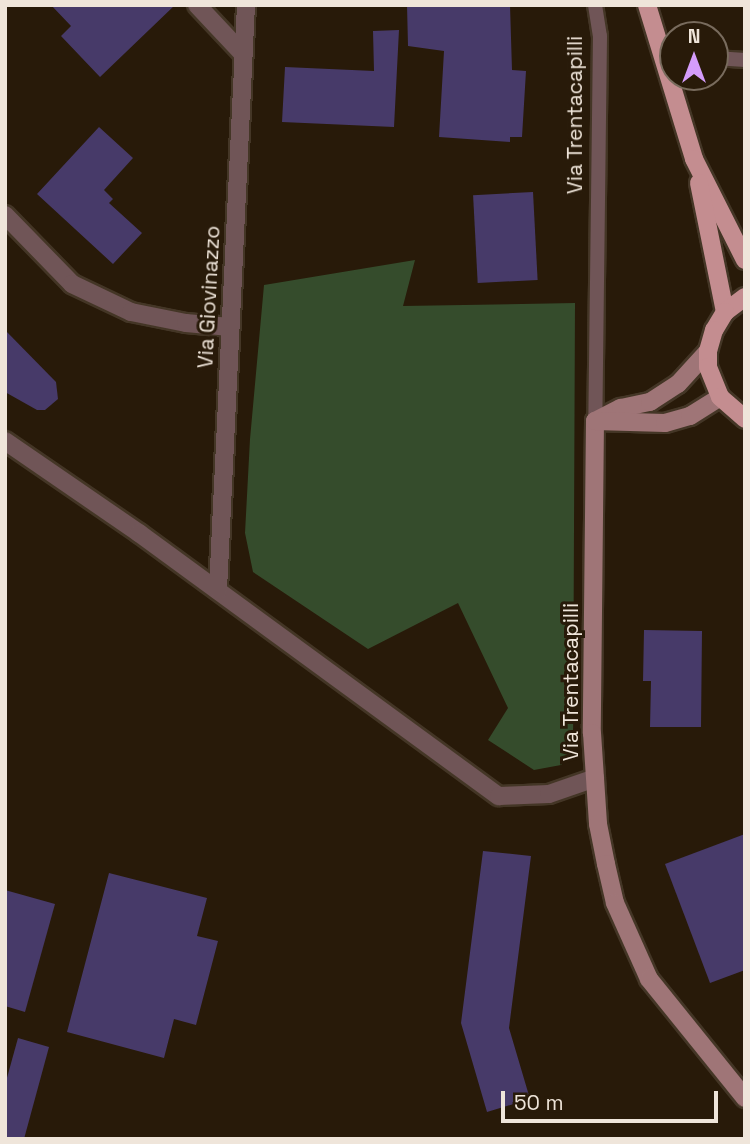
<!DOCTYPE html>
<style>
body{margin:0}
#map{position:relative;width:750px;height:1144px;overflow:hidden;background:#281a09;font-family:"Space Grotesk",sans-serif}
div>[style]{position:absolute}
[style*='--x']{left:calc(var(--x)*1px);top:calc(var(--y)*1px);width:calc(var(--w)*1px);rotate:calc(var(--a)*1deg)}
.green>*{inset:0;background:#354c2c}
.building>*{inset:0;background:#473a69;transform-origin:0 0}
.roads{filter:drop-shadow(2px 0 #443626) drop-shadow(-2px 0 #443626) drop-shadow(0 2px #443626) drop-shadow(0 -2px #443626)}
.lane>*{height:14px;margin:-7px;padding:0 7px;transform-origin:7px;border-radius:7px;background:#705557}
.street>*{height:18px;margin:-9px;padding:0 9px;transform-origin:9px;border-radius:9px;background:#705557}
.secondary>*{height:18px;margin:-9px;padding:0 9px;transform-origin:9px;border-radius:9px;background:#9f7577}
.primary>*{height:18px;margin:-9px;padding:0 9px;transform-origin:9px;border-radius:9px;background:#c48d90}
span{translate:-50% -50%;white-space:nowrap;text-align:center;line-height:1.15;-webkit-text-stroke:6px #281a09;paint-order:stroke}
.street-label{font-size:21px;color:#efe5da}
.frame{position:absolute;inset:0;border:7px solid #efe5da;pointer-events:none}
.north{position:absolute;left:659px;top:21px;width:70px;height:70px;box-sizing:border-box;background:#281a09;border:2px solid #786b5d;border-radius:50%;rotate:0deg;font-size:19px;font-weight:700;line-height:28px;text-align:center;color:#efe5da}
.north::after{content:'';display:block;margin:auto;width:24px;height:32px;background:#d49cfb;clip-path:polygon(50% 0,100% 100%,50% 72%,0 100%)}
.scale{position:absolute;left:501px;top:1091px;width:217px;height:32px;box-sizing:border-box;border:4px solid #efe5da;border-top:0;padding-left:9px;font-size:21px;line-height:24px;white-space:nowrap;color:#efe5da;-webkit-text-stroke:5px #281a09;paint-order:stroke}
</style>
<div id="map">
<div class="green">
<i style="clip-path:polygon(415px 260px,403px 306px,575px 303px,573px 753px,561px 765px,534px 770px,488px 740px,508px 708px,458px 603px,368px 649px,253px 572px,245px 533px,250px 439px,264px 285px)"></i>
</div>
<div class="building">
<i style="clip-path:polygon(51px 5px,175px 5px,100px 77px,61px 36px,71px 26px)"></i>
<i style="clip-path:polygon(407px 5px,510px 5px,512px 70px,526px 71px,522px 137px,510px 137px,510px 142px,439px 137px,444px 51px,408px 46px)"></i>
<i style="clip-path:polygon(399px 30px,394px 127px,282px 122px,285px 67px,374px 71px,373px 31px)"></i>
<i style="clip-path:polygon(99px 127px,133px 158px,104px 190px,113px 199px,109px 203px,142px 233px,113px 264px,37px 194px)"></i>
<i style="left:533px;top:192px;width:88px;height:60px;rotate:87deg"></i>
<i style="clip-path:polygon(5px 330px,56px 382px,58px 399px,45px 410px,37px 410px,5px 392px)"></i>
<i style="clip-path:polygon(644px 630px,702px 631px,701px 727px,650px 727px,651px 681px,643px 681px)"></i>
<i style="clip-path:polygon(745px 834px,745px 970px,710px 983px,665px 864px)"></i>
<i style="clip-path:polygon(483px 851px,531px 856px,509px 1028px,530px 1099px,487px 1112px,461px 1023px)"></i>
<i style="clip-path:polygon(109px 873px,207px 898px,197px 936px,218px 941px,196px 1025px,174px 1019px,164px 1058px,67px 1032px)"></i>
<i style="clip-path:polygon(5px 890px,55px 904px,25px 1012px,5px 1006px)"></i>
<i style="clip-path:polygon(18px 1038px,49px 1047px,24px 1139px,5px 1139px,5px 1085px)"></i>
</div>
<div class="roads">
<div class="lane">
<i style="--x:595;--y:5;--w:31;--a:81"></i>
<i style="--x:600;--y:36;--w:385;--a:90.7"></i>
<i style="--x:715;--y:58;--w:30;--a:4"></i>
</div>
<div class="street">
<i style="--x:197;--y:5;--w:67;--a:46.8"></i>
<i style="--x:5;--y:215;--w:96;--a:45.8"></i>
<i style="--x:72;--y:284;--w:65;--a:25.4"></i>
<i style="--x:131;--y:312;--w:56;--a:11.3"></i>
<i style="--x:186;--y:323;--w:44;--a:5.2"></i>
<i style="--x:5;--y:441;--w:163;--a:34.5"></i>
<i style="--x:139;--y:533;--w:446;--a:36.2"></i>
<i style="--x:499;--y:796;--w:50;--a:-2.3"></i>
<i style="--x:549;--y:794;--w:49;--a:-19.2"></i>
<i style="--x:218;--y:590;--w:586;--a:-87.26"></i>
</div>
<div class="secondary">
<i style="--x:595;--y:421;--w:312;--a:90.6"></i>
<i style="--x:592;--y:733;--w:91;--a:86.2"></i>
<i style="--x:598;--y:824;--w:41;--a:78.7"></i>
<i style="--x:606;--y:864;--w:40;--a:77"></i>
<i style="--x:615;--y:903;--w:83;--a:65.9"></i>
<i style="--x:649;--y:979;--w:153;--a:51.1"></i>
<i style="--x:595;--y:421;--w:29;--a:-27"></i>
<i style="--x:621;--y:408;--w:30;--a:-12"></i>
<i style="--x:650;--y:402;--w:33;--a:-33"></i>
<i style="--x:678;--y:384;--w:45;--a:-47.7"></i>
<i style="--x:595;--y:421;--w:70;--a:1.6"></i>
<i style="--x:665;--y:423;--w:26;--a:-16"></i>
<i style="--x:690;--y:416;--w:36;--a:-32"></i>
</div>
<div class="primary">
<i style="--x:647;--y:5;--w:161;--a:73"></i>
<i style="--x:694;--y:159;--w:113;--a:63.2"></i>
<i style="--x:699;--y:183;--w:132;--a:78.6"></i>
<i style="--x:745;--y:297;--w:25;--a:143"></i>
<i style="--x:725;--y:312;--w:21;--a:121"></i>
<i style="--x:714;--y:330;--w:22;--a:106"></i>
<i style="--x:708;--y:351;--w:16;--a:90"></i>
<i style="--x:708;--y:367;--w:32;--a:68"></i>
<i style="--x:720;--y:397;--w:33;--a:41"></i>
</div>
</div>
<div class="street-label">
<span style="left:575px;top:115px;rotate:-90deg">Via Trentacapilli</span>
<span style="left:209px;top:297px;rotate:-87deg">Via Giovinazzo</span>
<span style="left:571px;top:682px;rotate:-90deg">Via Trentacapilli</span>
</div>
<div class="frame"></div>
<div class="north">N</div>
<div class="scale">50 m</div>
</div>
